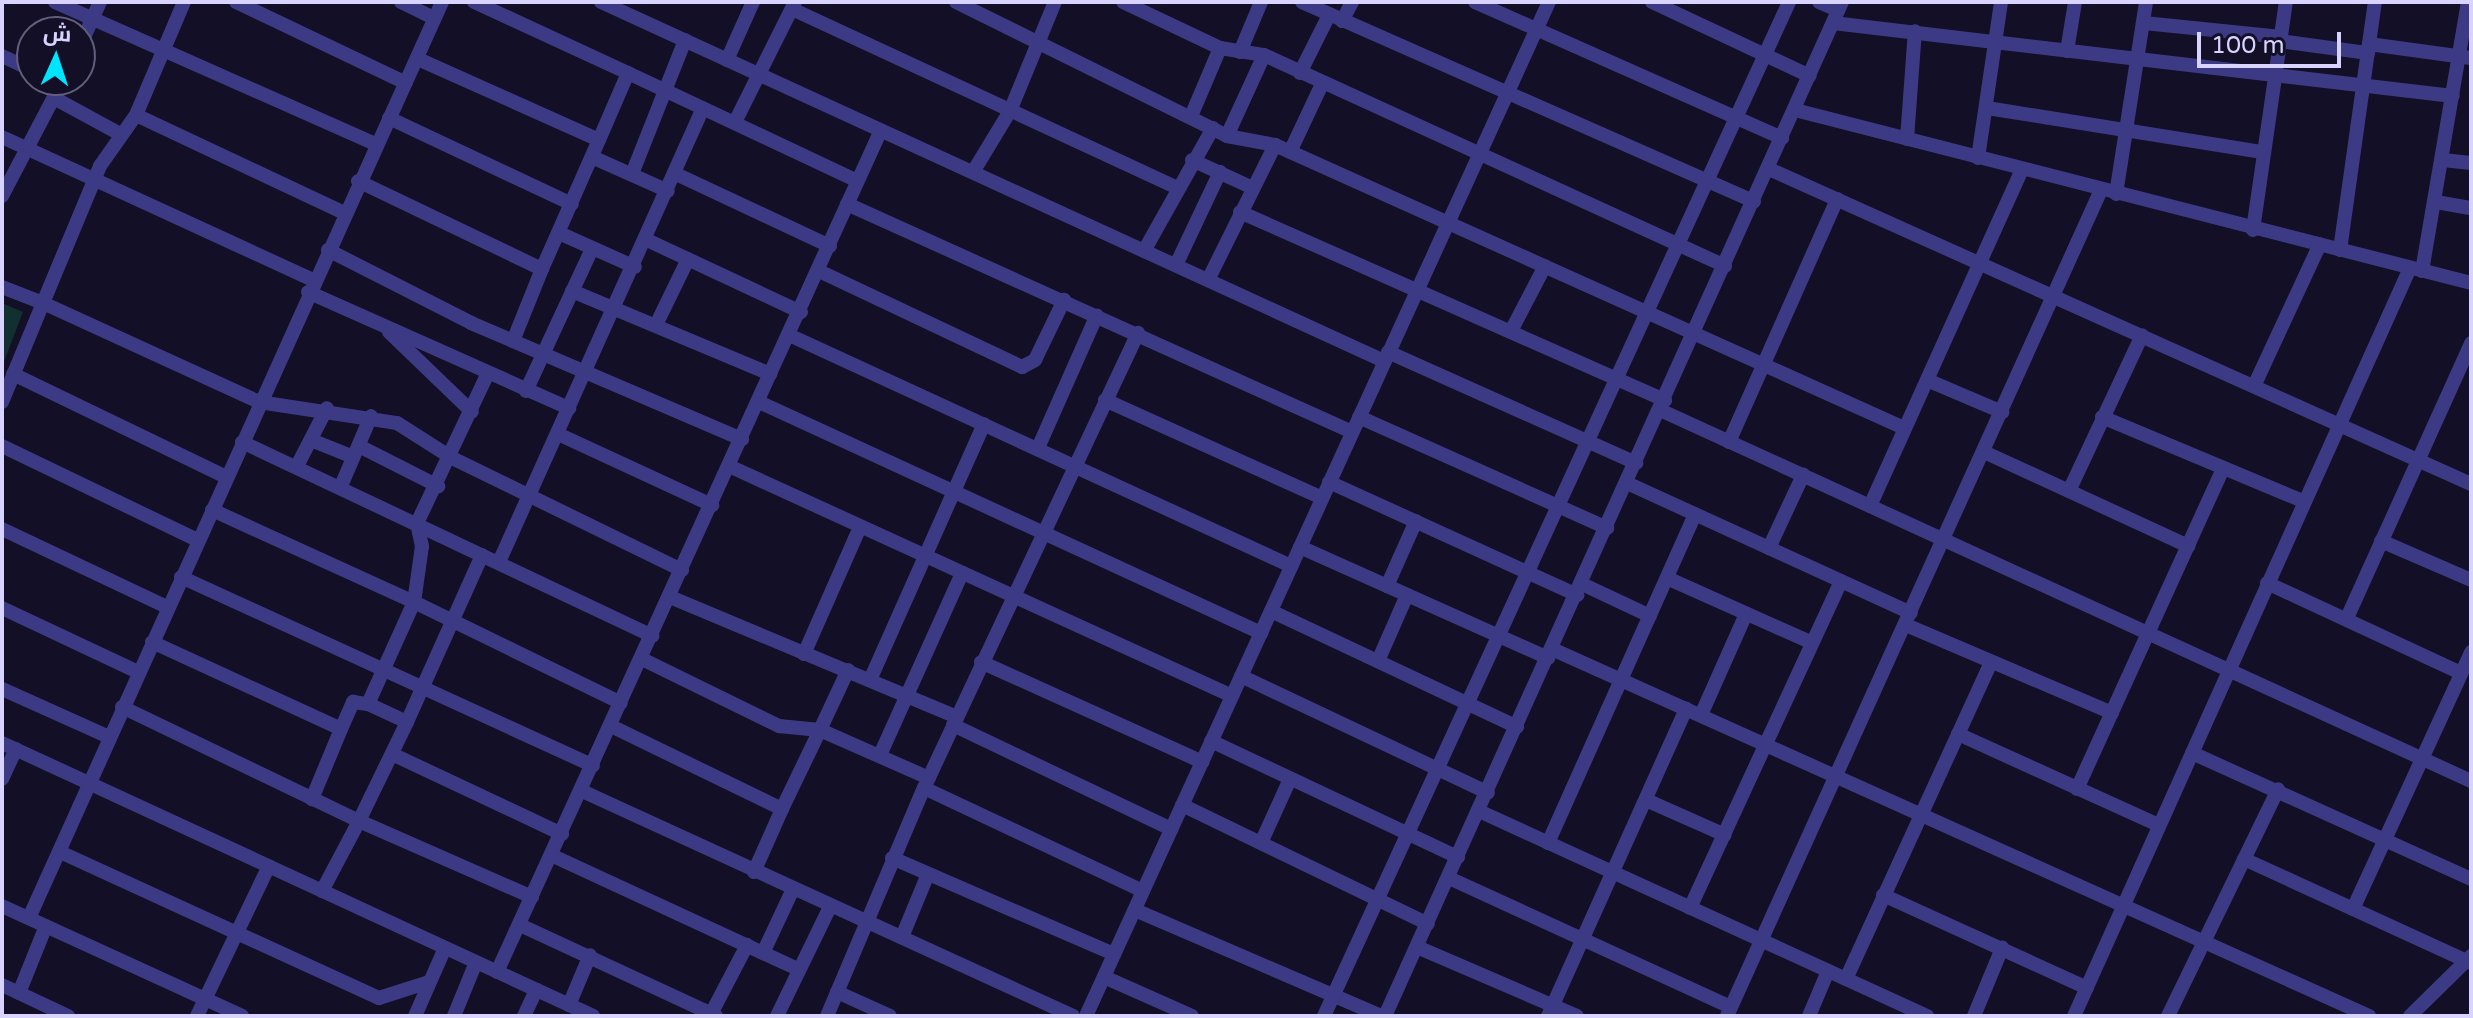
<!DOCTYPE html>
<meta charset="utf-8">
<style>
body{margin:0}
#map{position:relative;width:2473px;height:1018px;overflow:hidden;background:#130f26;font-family:"Varela Round",Cairo,sans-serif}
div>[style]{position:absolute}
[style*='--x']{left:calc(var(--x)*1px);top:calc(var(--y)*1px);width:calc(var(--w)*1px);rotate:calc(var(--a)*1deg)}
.green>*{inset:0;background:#12302f}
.minor>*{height:14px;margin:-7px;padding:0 7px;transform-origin:7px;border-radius:7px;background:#3d3a85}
span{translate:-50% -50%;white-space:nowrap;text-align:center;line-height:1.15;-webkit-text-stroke:6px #130f26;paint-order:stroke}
.frame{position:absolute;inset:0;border:4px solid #d9d4ff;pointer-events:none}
.north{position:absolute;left:16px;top:16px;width:80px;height:80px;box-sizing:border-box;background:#130f26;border:2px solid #625e7d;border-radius:50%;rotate:3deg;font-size:22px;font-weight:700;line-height:32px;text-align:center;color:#d9d4ff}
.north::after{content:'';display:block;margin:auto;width:28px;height:36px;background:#00e5ff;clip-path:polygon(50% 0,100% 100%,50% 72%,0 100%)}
.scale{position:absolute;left:2197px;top:32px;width:144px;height:36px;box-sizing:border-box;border:4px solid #d9d4ff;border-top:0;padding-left:10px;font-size:24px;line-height:28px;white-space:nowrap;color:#d9d4ff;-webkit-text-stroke:6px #130f26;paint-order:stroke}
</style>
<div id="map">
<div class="green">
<i style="clip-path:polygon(2px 303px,23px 312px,2px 367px)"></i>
</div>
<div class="minor">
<i style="--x:55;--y:2;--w:350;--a:23.9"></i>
<i style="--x:236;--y:2;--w:188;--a:25.5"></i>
<i style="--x:401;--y:2;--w:37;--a:26"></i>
<i style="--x:601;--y:2;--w:861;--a:24.63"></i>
<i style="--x:956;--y:2;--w:302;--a:26.3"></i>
<i style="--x:1227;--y:136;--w:49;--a:10.6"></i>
<i style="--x:1275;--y:145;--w:690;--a:24.22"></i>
<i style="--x:1123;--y:2;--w:107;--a:25.4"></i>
<i style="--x:1220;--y:48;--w:45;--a:9"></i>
<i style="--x:1264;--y:55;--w:507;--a:24.59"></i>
<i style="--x:1302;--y:2;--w:494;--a:23.8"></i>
<i style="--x:1475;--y:2;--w:336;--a:23.9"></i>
<i style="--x:1652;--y:2;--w:174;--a:25.1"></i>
<i style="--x:1819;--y:2;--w:21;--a:23"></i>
<i style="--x:792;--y:9;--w:421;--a:24.9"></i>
<i style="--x:1342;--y:21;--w:21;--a:-62"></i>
<i style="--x:1833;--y:23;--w:624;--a:6.72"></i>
<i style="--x:2144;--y:23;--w:138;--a:5.8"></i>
<i style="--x:2280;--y:41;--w:89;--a:7.8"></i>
<i style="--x:2369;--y:44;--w:103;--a:7.8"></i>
<i style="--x:80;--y:46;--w:48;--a:-65.6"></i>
<i style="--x:2067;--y:51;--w:50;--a:-80.7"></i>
<i style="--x:1240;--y:52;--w:54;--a:-67.2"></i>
<i style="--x:2;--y:56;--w:33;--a:25"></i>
<i style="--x:418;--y:59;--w:198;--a:24.1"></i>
<i style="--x:599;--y:140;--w:73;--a:-66.6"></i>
<i style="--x:628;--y:73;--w:170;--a:-155.2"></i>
<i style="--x:727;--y:60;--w:64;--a:-65.9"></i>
<i style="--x:628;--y:73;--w:253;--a:25.2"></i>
<i style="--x:1300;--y:73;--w:65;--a:-63.4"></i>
<i style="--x:54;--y:98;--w:75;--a:28.6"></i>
<i style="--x:1987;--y:108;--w:279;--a:9.1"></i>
<i style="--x:1795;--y:110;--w:698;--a:14.35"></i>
<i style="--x:1192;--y:114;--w:72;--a:-67"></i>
<i style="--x:136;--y:115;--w:230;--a:25.2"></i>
<i style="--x:389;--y:118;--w:202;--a:25.2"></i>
<i style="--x:735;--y:122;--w:134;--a:-63.4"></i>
<i style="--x:1227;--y:136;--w:89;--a:-65.4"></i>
<i style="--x:2;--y:137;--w:342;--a:24.7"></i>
<i style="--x:1907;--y:139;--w:108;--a:-85.8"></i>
<i style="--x:1290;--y:152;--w:73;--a:-64.8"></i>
<i style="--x:592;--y:157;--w:83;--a:24.1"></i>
<i style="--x:1978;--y:158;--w:158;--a:-81.6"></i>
<i style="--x:1192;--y:160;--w:67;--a:24.7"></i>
<i style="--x:2443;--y:160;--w:28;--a:6"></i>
<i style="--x:1769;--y:169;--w:769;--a:24.17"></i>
<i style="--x:973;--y:172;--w:71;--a:-58.8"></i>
<i style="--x:1010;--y:111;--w:118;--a:-67.6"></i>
<i style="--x:632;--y:174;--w:144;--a:-68.4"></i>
<i style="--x:676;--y:174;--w:170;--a:25.1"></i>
<i style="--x:358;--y:181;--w:204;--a:25.6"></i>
<i style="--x:542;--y:269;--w:141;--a:-66.2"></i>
<i style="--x:2116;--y:194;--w:194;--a:-81.1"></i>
<i style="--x:2;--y:196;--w:131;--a:-62.3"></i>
<i style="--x:2436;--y:202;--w:36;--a:10"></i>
<i style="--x:847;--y:204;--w:554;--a:24.3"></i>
<i style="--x:1240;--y:212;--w:465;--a:23.9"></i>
<i style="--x:2253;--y:230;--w:230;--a:-81.8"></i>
<i style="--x:559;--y:233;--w:83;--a:24.1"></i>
<i style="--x:647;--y:240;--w:170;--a:25.1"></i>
<i style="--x:328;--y:250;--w:161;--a:27"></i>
<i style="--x:471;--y:323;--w:295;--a:23.2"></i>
<i style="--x:2340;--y:250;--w:250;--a:-82"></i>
<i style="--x:1144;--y:251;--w:141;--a:-60.7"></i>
<i style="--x:1176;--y:265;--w:103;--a:-64.7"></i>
<i style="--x:819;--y:271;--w:225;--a:25.3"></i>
<i style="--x:1022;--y:367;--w:15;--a:-28"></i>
<i style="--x:1035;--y:360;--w:67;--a:-64.2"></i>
<i style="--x:2422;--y:271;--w:273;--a:-80.3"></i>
<i style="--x:1208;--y:280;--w:151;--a:-63.6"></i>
<i style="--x:2;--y:287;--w:44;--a:21.3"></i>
<i style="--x:43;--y:303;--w:148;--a:-67.4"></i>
<i style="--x:100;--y:166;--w:62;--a:-54.8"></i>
<i style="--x:136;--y:115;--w:123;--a:-67"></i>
<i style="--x:572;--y:291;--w:215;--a:22.7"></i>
<i style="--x:308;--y:292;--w:286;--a:24"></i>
<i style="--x:656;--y:325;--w:73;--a:-64.1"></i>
<i style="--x:1511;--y:331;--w:73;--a:-62.4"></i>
<i style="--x:389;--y:332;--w:115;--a:43.9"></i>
<i style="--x:789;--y:335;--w:553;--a:24.71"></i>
<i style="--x:513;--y:341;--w:78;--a:-68.1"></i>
<i style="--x:1388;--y:352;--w:272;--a:24.1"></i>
<i style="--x:488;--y:373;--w:166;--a:115.3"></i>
<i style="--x:417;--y:523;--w:24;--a:78"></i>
<i style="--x:422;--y:546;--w:57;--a:98.1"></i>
<i style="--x:414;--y:602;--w:230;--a:26"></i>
<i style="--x:13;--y:374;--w:237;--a:25.8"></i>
<i style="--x:1927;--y:380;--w:82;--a:23.1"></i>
<i style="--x:2255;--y:384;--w:154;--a:-65.1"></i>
<i style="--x:526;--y:391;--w:157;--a:-65.1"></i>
<i style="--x:1105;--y:400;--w:238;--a:24.3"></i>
<i style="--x:2;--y:402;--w:107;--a:-67.5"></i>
<i style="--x:43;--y:303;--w:238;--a:24.6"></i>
<i style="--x:259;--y:402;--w:140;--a:8.7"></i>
<i style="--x:397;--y:423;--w:65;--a:32.5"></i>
<i style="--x:452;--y:458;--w:256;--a:26"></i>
<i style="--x:759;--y:402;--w:553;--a:24.71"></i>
<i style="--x:1660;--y:410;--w:892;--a:24.58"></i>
<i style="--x:1359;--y:417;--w:272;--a:24.1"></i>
<i style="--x:2102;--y:417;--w:218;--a:22.7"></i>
<i style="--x:558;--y:434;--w:170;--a:24.8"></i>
<i style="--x:311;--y:440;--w:45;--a:22"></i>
<i style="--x:242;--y:442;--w:454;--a:25.3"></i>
<i style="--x:1729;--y:442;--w:266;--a:-66"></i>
<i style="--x:2;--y:446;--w:216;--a:25.7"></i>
<i style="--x:359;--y:446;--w:89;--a:26.9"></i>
<i style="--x:1038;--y:448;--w:145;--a:-66.1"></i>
<i style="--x:1984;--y:452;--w:225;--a:24.7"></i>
<i style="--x:297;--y:466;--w:65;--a:-62.7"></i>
<i style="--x:729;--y:466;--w:553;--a:24.57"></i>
<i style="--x:1329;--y:482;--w:273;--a:24.5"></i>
<i style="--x:1627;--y:483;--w:312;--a:24.6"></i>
<i style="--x:341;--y:486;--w:76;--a:-66.8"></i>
<i style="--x:2069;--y:491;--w:172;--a:-64.9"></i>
<i style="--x:1870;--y:506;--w:370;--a:-65.7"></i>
<i style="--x:2;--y:529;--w:183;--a:25.3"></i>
<i style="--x:2381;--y:541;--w:98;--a:23.4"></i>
<i style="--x:1300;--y:547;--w:272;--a:24.1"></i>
<i style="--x:1769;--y:548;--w:81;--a:-65"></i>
<i style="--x:499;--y:562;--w:497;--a:-65.8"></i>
<i style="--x:181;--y:577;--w:453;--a:24.6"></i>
<i style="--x:1667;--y:578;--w:159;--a:24.1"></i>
<i style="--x:2267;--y:583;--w:214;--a:24.9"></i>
<i style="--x:1582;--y:584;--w:75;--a:25.2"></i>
<i style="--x:1387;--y:586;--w:71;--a:-66"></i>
<i style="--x:670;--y:597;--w:311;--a:22.7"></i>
<i style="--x:2;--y:608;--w:150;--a:25.2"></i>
<i style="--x:1271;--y:611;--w:272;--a:25.2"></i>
<i style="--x:2347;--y:618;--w:302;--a:-65.7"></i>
<i style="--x:1906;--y:625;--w:224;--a:23.1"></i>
<i style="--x:152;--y:642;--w:208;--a:24.7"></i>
<i style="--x:341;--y:729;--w:76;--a:112.5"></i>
<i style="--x:1552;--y:649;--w:896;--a:24.19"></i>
<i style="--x:804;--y:654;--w:139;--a:-66.2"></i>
<i style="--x:642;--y:659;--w:153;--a:26.1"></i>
<i style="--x:779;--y:726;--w:41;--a:5.6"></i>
<i style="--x:820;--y:730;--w:88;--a:115.7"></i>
<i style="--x:1378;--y:661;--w:72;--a:-66.3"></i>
<i style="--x:981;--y:662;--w:243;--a:24.3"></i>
<i style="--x:848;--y:670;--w:66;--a:115"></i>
<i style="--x:820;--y:730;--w:119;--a:23.8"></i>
<i style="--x:1241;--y:676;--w:273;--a:25.3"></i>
<i style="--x:870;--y:680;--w:280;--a:-66"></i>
<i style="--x:2;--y:689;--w:117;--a:24.2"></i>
<i style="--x:122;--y:707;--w:263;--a:25.7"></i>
<i style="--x:359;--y:821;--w:110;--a:-64.1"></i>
<i style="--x:407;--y:722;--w:43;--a:-155.2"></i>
<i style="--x:368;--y:704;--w:112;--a:-65.7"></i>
<i style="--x:414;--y:602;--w:222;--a:-155.5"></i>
<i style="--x:1701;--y:715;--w:111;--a:-66"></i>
<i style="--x:407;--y:722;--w:183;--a:-65.8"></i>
<i style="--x:953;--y:725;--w:242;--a:25.5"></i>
<i style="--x:611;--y:726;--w:190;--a:25.9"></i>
<i style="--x:782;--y:809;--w:69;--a:114"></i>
<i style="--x:341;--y:729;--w:30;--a:-66"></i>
<i style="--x:353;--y:702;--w:15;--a:8"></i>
<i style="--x:1958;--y:734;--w:221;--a:24.4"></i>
<i style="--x:1211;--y:741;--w:273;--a:25.2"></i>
<i style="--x:2;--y:743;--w:651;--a:24.79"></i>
<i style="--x:2192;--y:753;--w:306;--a:24.3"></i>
<i style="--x:392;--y:754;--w:188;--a:25.2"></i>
<i style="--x:880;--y:755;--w:200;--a:-65.7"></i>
<i style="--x:2;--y:779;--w:33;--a:-65"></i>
<i style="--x:924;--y:788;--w:503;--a:-64.81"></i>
<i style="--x:2077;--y:789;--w:353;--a:-65.5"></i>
<i style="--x:582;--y:791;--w:540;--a:24.62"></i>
<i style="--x:1646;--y:800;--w:86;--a:23.9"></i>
<i style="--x:1182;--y:805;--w:273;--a:25.8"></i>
<i style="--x:1479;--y:811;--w:493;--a:24.6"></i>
<i style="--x:1261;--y:843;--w:70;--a:-65.6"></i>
<i style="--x:1548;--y:843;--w:360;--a:-65.9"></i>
<i style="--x:60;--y:852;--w:351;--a:24.6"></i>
<i style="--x:379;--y:998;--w:52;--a:-17.7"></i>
<i style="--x:551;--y:855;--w:270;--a:24.8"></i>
<i style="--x:892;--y:858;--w:242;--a:23.4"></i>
<i style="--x:2244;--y:859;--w:250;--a:24.6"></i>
<i style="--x:1449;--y:878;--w:310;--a:24.6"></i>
<i style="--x:322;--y:891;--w:79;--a:-62.1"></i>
<i style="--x:359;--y:821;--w:189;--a:23.7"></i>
<i style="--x:1883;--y:895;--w:224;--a:24.5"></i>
<i style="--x:2;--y:906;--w:264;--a:24.6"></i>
<i style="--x:1690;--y:908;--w:360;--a:-65.2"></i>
<i style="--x:2353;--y:909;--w:283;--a:-65.3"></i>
<i style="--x:1135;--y:910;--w:268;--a:23.3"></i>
<i style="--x:29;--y:918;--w:1005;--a:-65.73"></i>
<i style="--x:520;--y:925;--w:216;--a:24.9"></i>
<i style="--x:902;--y:937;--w:68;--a:-67.6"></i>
<i style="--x:1417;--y:947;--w:174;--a:23.3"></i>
<i style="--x:763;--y:953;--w:71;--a:-64.9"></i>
<i style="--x:497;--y:972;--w:925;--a:-65.48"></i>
<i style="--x:1104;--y:977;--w:96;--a:23.9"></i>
<i style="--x:1846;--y:979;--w:348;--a:-65.4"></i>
<i style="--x:2;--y:985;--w:73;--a:25.2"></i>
<i style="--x:837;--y:992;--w:58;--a:24.4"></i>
<i style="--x:19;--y:993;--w:72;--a:-68.1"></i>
<i style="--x:569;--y:1005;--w:54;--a:-67.2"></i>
<i style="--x:711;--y:1014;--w:78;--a:-62.4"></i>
<i style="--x:197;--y:1016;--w:166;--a:-64.4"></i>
<i style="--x:415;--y:1016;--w:74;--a:-66.2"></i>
<i style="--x:454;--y:1016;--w:58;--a:-67.8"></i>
<i style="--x:524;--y:1016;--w:29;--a:-65"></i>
<i style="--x:777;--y:1016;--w:123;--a:-64.1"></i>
<i style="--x:827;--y:1016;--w:248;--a:-67"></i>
<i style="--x:924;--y:788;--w:242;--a:25.2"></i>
<i style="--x:1086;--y:1016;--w:1115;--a:-65.46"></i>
<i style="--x:1324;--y:1016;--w:1116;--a:-65.36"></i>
<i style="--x:1385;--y:1016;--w:1112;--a:-65.74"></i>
<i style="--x:1548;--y:1016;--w:337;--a:-65.8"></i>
<i style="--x:1727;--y:1016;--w:907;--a:-65.64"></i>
<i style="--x:1809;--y:1016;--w:49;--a:-67.1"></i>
<i style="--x:1974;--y:1016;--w:74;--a:-67.6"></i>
<i style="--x:2074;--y:1016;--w:820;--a:-65.81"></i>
<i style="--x:2168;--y:1016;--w:252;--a:-64.1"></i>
<i style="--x:2410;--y:1016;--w:86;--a:-44.5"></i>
</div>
<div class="frame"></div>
<div class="north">ش</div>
<div class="scale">100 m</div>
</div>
